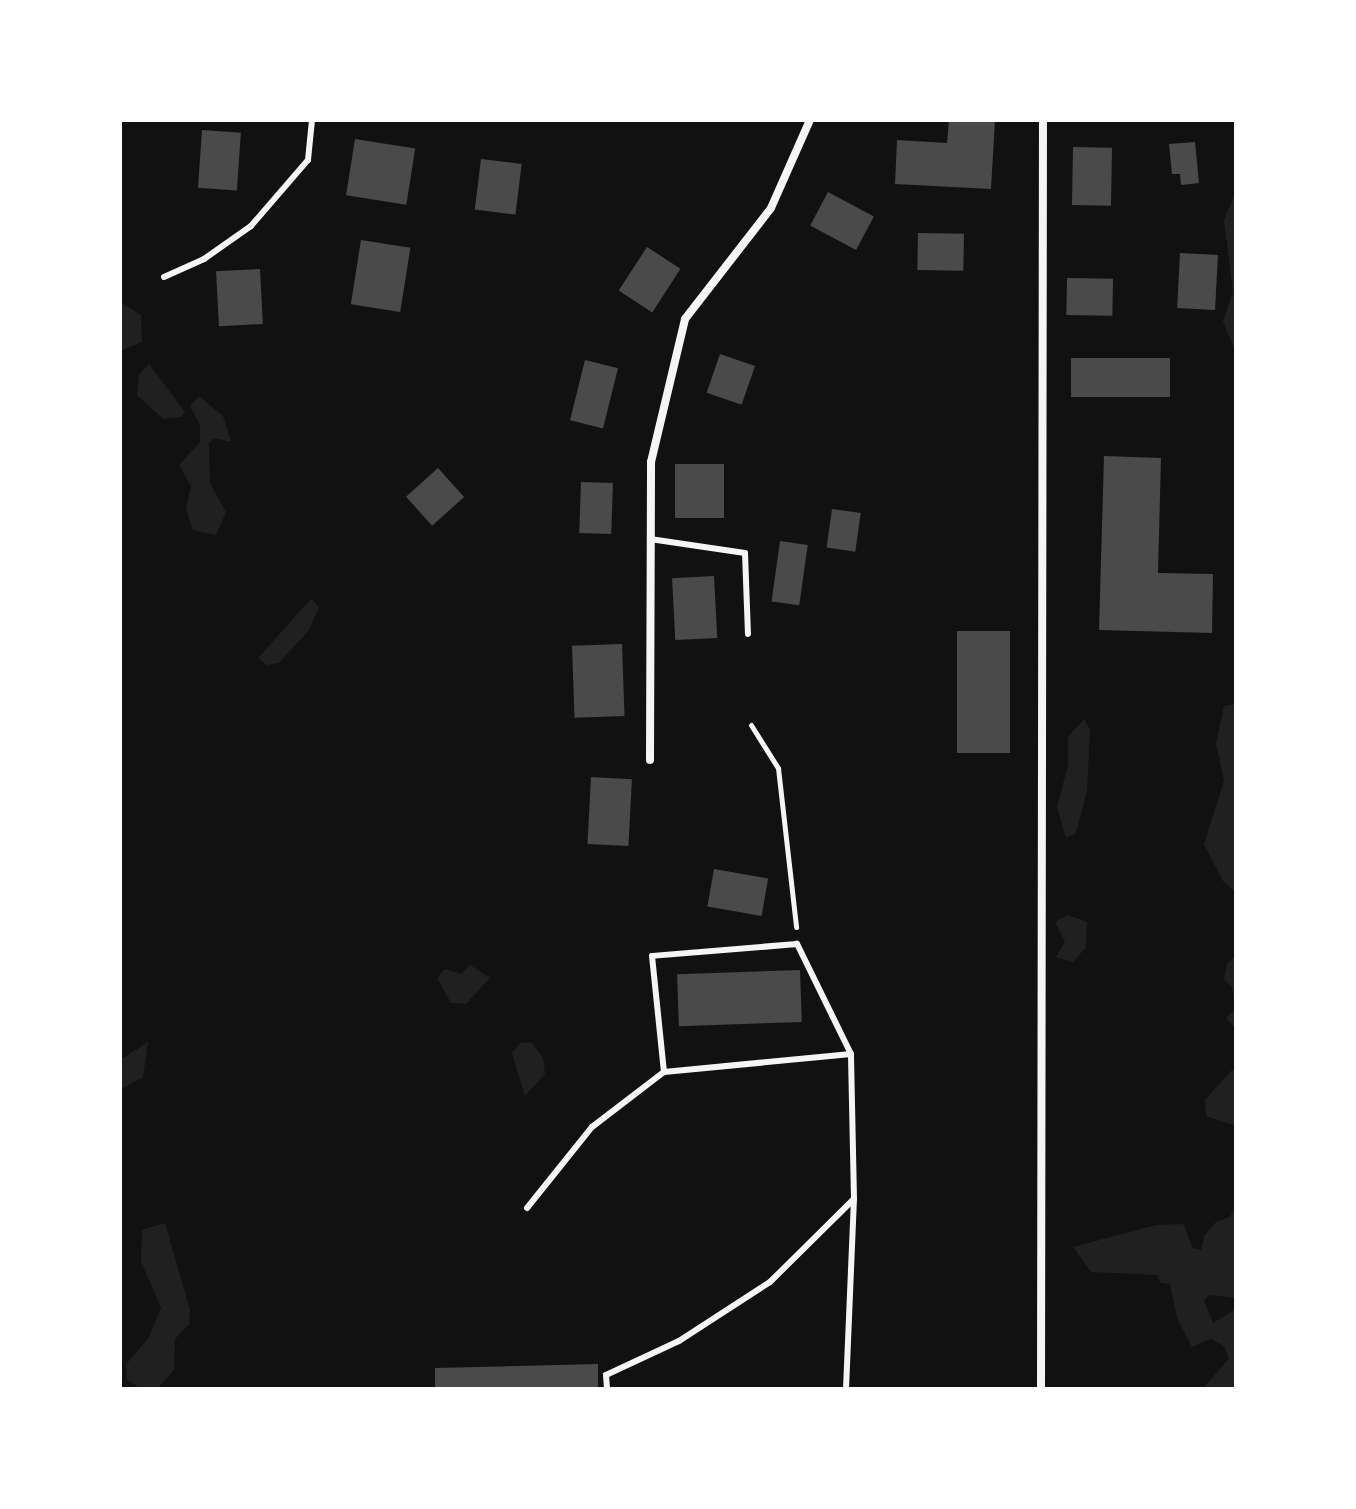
<!DOCTYPE html>
<style>
body{margin:0}
#map{position:relative;width:1356px;height:1509px;overflow:hidden;background:#111;font-family:Inter,sans-serif}
div>[style]{position:absolute}
[style*='--x']{left:calc(var(--x)*1px);top:calc(var(--y)*1px);width:calc(var(--w)*1px);rotate:calc(var(--a)*1deg)}
.green>*{inset:0;background:#202020}
.building>*{inset:0;background:#4a4a4a;transform-origin:0 0}
.path>*{height:5px;margin:-2.5px;padding:0 2.5px;transform-origin:2.5px;border-radius:2.5px;background:#f5f5f5}
.service>*{height:6px;margin:-3px;padding:0 3px;transform-origin:3px;border-radius:3px;background:#f5f5f5}
.minor>*{height:8px;margin:-4px;padding:0 4px;transform-origin:4px;border-radius:4px;background:#f5f5f5}
span{translate:-50% -50%;white-space:nowrap;text-align:center;line-height:1.15;-webkit-text-stroke:7px #fff;paint-order:stroke}
.frame{position:absolute;inset:0;border:122px solid #fff;pointer-events:none}
</style>
<div id="map">
<div class="green">
<i style="clip-path:polygon(1236px 190px,1236px 354px,1223px 321px,1233px 292px,1224px 220px)"></i>
<i style="clip-path:polygon(120px 302px,141px 315px,142px 342px,120px 351px)"></i>
<i style="clip-path:polygon(149px 364px,185px 412px,181px 417px,163px 419px,137px 395px,139px 375px)"></i>
<i style="clip-path:polygon(199px 396px,223px 416px,231px 442px,214px 438px,209px 443px,210px 483px,226px 512px,216px 535px,193px 530px,186px 509px,191px 486px,179px 465px,200px 442px,200px 425px,190px 406px)"></i>
<i style="clip-path:polygon(311px 599px,319px 607px,309px 630px,279px 663px,267px 665px,258px 658px)"></i>
<i style="clip-path:polygon(1236px 704px,1236px 893px,1223px 881px,1204px 844px,1224px 781px,1216px 743px,1224px 706px)"></i>
<i style="clip-path:polygon(1084px 719px,1090px 730px,1087px 791px,1076px 833px,1066px 838px,1057px 807px,1068px 765px,1068px 737px)"></i>
<i style="clip-path:polygon(1068px 915px,1087px 922px,1086px 947px,1073px 962px,1056px 957px,1065px 942px,1055px 922px)"></i>
<i style="clip-path:polygon(1236px 955px,1236px 1029px,1226px 1018px,1235px 1009px,1232px 987px,1224px 979px,1227px 964px)"></i>
<i style="clip-path:polygon(470px 965px,490px 978px,466px 1004px,451px 1003px,437px 978px,445px 969px,461px 974px)"></i>
<i style="clip-path:polygon(148px 1042px,143px 1077px,120px 1090px,120px 1060px)"></i>
<i style="clip-path:polygon(531px 1042px,543px 1058px,545px 1074px,525px 1096px,512px 1053px,520px 1043px)"></i>
<i style="clip-path:polygon(1232px 1070px,1236px 1071px,1236px 1126px,1206px 1116px,1205px 1100px)"></i>
<i style="clip-path:polygon(1236px 1205px,1236px 1298px,1209px 1295px,1204px 1301px,1213px 1323px,1236px 1309px,1236px 1389px,1202px 1389px,1229px 1359px,1224px 1346px,1211px 1339px,1192px 1347px,1177px 1318px,1170px 1284px,1161px 1283px,1157px 1275px,1091px 1272px,1073px 1247px,1156px 1225px,1183px 1224px,1193px 1248px,1201px 1250px,1204px 1236px,1216px 1222px,1230px 1217px)"></i>
<i style="clip-path:polygon(165px 1223px,190px 1310px,189px 1324px,175px 1339px,174px 1370px,157px 1389px,142px 1389px,127px 1380px,126px 1364px,148px 1339px,161px 1308px,141px 1261px,142px 1230px)"></i>
</div>
<div class="building">
<i style="clip-path:polygon(949px 120px,995px 120px,991px 189px,895px 184px,897px 140px,947px 143px)"></i>
<i style="left:202px;top:130px;width:39px;height:58px;rotate:4deg"></i>
<i style="left:355px;top:139px;width:61px;height:57px;rotate:9deg"></i>
<i style="clip-path:polygon(1195px 142px,1199px 183px,1181px 185px,1180px 174px,1172px 174px,1169px 144px)"></i>
<i style="left:1073px;top:147px;width:39px;height:58px;rotate:1deg"></i>
<i style="left:481px;top:159px;width:41px;height:51px;rotate:7deg"></i>
<i style="left:828px;top:192px;width:52px;height:38px;rotate:28deg"></i>
<i style="left:918px;top:233px;width:46px;height:37px;rotate:1deg"></i>
<i style="left:361px;top:240px;width:50px;height:65px;rotate:9deg"></i>
<i style="left:647px;top:247px;width:40px;height:52px;rotate:33deg"></i>
<i style="left:1180px;top:253px;width:38px;height:55px;rotate:3deg"></i>
<i style="left:260px;top:269px;width:55px;height:44px;rotate:87deg"></i>
<i style="left:1067px;top:278px;width:46px;height:37px;rotate:1deg"></i>
<i style="left:720px;top:354px;width:37px;height:41px;rotate:19deg"></i>
<i style="left:1071px;top:358px;width:99px;height:39px"></i>
<i style="left:585px;top:360px;width:34px;height:62px;rotate:14deg"></i>
<i style="clip-path:polygon(1104px 456px,1161px 458px,1158px 573px,1213px 574px,1212px 633px,1099px 630px)"></i>
<i style="left:675px;top:464px;width:49px;height:54px"></i>
<i style="left:438px;top:468px;width:39px;height:43px;rotate:48deg"></i>
<i style="left:581px;top:482px;width:32px;height:51px;rotate:2deg"></i>
<i style="left:832px;top:509px;width:29px;height:39px;rotate:8deg"></i>
<i style="left:780px;top:541px;width:28px;height:61px;rotate:8deg"></i>
<i style="left:714px;top:576px;width:62px;height:42px;rotate:87deg"></i>
<i style="left:957px;top:631px;width:53px;height:122px"></i>
<i style="left:622px;top:644px;width:72px;height:50px;rotate:88deg"></i>
<i style="left:591px;top:777px;width:41px;height:67px;rotate:3deg"></i>
<i style="left:714px;top:869px;width:55px;height:38px;rotate:10deg"></i>
<i style="left:800px;top:970px;width:52px;height:123px;rotate:88deg"></i>
<i style="clip-path:polygon(598px 1364px,598px 1389px,435px 1389px,435px 1368px)"></i>
</div>
<div class="path">
<i style="--x:751;--y:725;--w:51;--a:57.9"></i>
<i style="--x:778;--y:768;--w:160;--a:83.5"></i>
</div>
<div class="service">
<i style="--x:164;--y:277;--w:44;--a:-24.2"></i>
<i style="--x:204;--y:259;--w:57;--a:-35.1"></i>
<i style="--x:251;--y:226;--w:87;--a:-49.2"></i>
<i style="--x:308;--y:160;--w:40;--a:-84.3"></i>
<i style="--x:650;--y:539;--w:96;--a:8.4"></i>
<i style="--x:745;--y:553;--w:81;--a:87.9"></i>
<i style="--x:527;--y:1208;--w:104;--a:-51.3"></i>
<i style="--x:592;--y:1127;--w:91;--a:-37.4"></i>
<i style="--x:607;--y:1389;--w:14;--a:-94"></i>
<i style="--x:606;--y:1375;--w:81;--a:-25"></i>
<i style="--x:679;--y:1341;--w:108;--a:-33"></i>
<i style="--x:770;--y:1282;--w:118;--a:-44.7"></i>
<i style="--x:846;--y:1389;--w:190;--a:-87.6"></i>
<i style="--x:854;--y:1199;--w:145;--a:-91.2"></i>
<i style="--x:851;--y:1054;--w:123;--a:-116.1"></i>
<i style="--x:797;--y:944;--w:145;--a:175.3"></i>
<i style="--x:652;--y:956;--w:117;--a:84.1"></i>
<i style="--x:664;--y:1072;--w:188;--a:-5.5"></i>
</div>
<div class="minor">
<i style="--x:650;--y:760;--w:298;--a:-89.8"></i>
<i style="--x:651;--y:462;--w:147;--a:-76.6"></i>
<i style="--x:685;--y:319;--w:140;--a:-52.2"></i>
<i style="--x:771;--y:208;--w:96;--a:-66.1"></i>
<i style="--x:1041;--y:1389;--w:1269;--a:-89.91"></i>
</div>
<div class="frame"></div>
</div>
